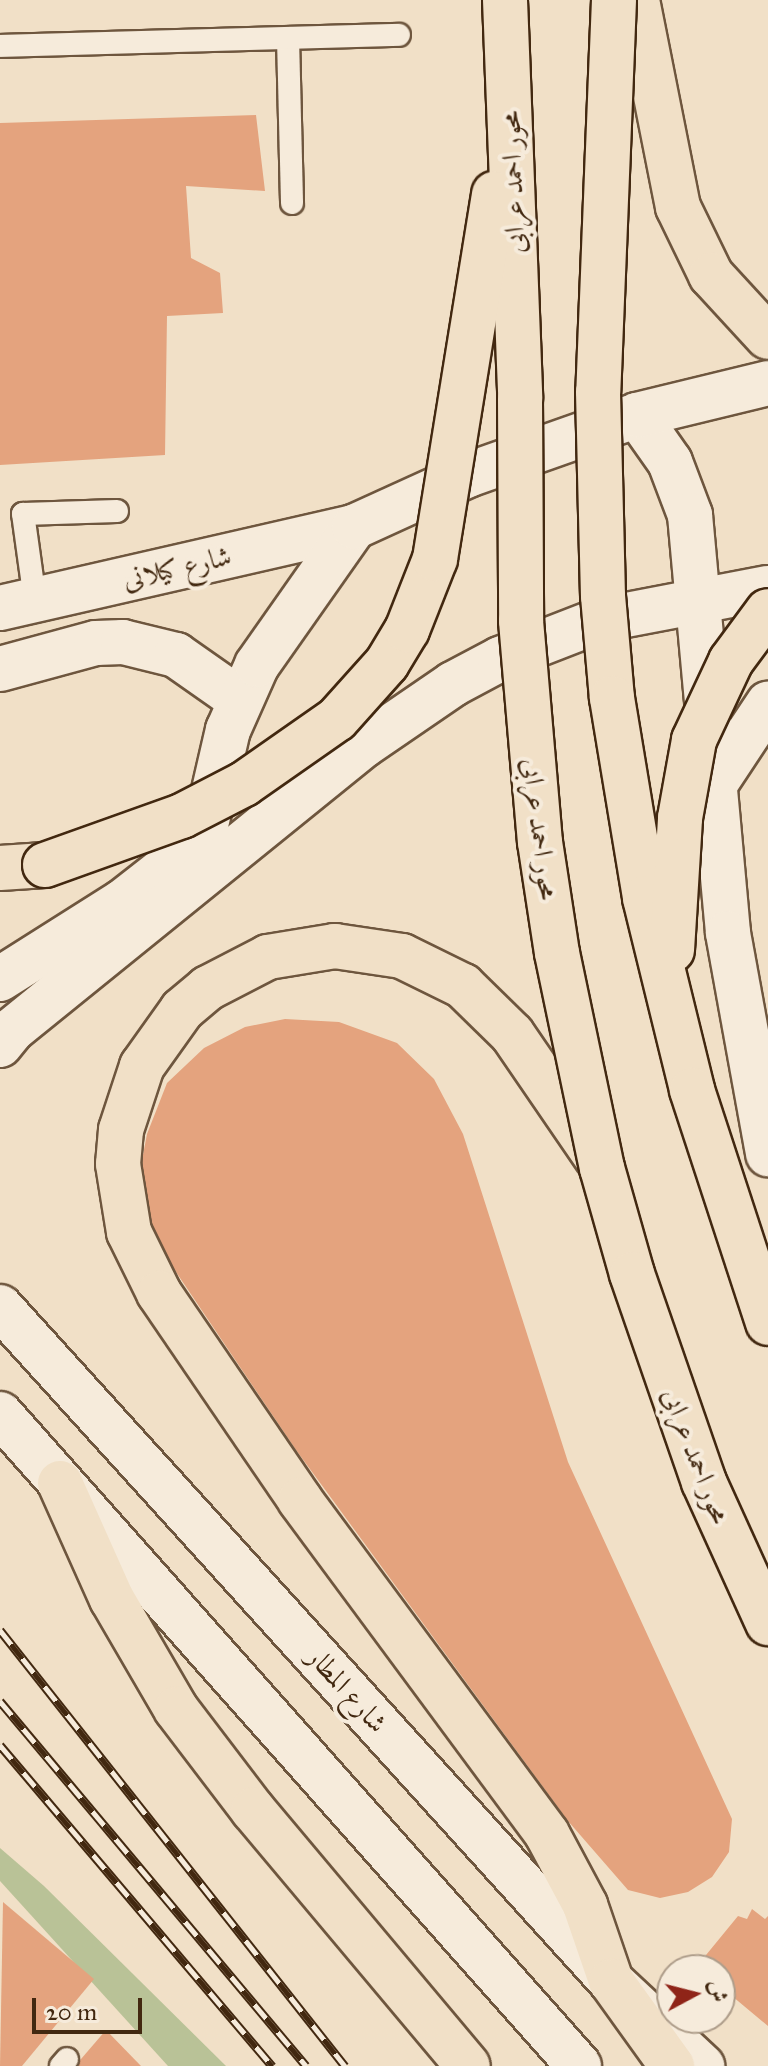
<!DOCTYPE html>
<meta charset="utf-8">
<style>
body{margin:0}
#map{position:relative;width:768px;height:2066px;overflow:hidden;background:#f1e0c7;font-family:"IM FELL Great Primer",Amiri,serif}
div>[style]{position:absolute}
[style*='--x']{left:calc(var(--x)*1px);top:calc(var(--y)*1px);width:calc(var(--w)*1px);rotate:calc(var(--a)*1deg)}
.green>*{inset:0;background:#b9c297}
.building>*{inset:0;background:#e4a37e}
.roads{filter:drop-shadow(2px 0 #6e563e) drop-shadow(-2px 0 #6e563e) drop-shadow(0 2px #6e563e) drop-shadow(0 -2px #6e563e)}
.service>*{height:22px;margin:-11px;padding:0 11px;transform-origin:11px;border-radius:11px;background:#f6ebdb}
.tertiary>*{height:44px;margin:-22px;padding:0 22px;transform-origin:22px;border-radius:22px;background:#f6ebdb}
.motorway>*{height:44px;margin:-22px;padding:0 22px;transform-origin:22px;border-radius:22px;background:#f1e0c7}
.rail>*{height:9px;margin-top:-4.5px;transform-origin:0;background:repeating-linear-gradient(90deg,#f6ebdb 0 18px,#422810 0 36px);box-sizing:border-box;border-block:2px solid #422810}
.bridges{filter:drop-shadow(2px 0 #422810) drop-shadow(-2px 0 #422810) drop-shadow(0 2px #422810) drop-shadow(0 -2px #422810)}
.motorway-bridge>*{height:44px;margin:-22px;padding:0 22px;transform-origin:22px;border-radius:22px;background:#f1e0c7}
span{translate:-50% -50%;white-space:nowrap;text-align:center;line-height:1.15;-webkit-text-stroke:8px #f6ebdb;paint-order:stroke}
.street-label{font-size:28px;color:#422810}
.north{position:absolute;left:656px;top:1954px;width:80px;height:80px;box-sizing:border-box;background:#f6ebdb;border:2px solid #ae9d8a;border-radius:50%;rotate:83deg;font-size:22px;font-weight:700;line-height:32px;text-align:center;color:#422810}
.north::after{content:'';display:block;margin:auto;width:28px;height:36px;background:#8f2418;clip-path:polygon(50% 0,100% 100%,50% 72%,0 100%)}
.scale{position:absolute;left:32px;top:1998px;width:110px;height:36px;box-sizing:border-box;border:4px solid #422810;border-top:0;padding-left:10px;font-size:24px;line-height:28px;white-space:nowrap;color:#422810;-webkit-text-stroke:6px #f6ebdb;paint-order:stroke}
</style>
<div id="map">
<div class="green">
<i style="clip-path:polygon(0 1848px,44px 1886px,226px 2066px,168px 2066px,0 1881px)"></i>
</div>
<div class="building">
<i style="clip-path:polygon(256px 115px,265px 191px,186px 186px,191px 258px,220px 273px,223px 313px,167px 316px,165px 455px,0 465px,0 123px)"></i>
<i style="clip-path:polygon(285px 1019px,339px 1022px,397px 1043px,434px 1079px,463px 1134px,568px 1462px,732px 1819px,729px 1852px,712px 1877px,688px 1892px,660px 1898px,628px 1890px,568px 1821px,296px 1450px,147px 1229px,138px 1181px,147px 1134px,167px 1083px,204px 1048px,245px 1027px)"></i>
<i style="clip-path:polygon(3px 1902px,94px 1979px,22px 2066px,0 2066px)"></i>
<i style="clip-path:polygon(752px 1909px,765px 1919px,768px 1916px,768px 2026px,720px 1986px,720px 1970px,697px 1966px,738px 1916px,747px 1919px)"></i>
<i style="clip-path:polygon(106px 2030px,141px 2066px,75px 2066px)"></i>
</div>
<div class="roads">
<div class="service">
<i style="--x:288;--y:38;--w:165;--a:88.6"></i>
<i style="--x:0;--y:46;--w:399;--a:-1.6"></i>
<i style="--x:35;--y:600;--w:87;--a:-97.9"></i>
<i style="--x:23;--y:514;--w:94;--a:-1.8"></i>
<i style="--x:61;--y:2066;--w:9;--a:-49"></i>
</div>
<div class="tertiary">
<i style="--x:637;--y:415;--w:57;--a:54.9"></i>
<i style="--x:670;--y:462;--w:57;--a:69.3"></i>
<i style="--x:690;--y:515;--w:420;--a:84.8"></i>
<i style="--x:728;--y:933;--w:225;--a:79.7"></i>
<i style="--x:0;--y:608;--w:363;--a:-12.9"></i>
<i style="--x:0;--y:669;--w:99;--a:-15.2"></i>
<i style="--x:96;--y:643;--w:27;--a:-2"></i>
<i style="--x:123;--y:642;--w:55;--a:13.8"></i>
<i style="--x:176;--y:655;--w:78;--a:35.1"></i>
<i style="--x:713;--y:787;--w:100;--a:-56.5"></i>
<i style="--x:0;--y:979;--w:144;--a:-32.3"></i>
<i style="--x:122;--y:902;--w:68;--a:-37.9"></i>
<i style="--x:176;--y:860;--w:46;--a:-49.4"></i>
<i style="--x:206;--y:825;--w:98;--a:-77"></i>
<i style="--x:228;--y:730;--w:71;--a:-66"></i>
<i style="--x:257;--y:665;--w:169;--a:-54.9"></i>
<i style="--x:354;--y:527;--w:125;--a:-24.5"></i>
<i style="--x:468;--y:475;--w:179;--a:-19.5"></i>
<i style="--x:637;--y:415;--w:135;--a:-13.7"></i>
<i style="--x:0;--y:1045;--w:19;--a:-51"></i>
<i style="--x:12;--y:1030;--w:453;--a:-39"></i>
<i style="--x:364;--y:745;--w:108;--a:-34.4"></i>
<i style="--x:453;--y:684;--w:53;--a:-28"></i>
<i style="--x:500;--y:659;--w:107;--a:-21.3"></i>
<i style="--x:600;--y:620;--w:171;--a:-10.8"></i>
<i style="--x:0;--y:1307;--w:910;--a:47.81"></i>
<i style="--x:611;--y:1981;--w:125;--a:43"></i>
<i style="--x:0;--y:1414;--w:872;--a:48.39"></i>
</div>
<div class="motorway">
<i style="--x:637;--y:0;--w:211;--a:78.8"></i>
<i style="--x:678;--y:207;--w:76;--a:64.1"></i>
<i style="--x:711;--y:275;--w:84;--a:47.4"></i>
<i style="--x:0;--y:868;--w:45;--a:-3.8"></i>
<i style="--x:597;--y:1158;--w:150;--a:-124.4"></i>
<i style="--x:512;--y:1034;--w:69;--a:-135.6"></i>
<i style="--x:463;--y:986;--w:68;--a:-153.8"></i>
<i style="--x:402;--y:956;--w:68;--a:-171.5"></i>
<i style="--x:335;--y:946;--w:68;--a:170.7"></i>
<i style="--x:268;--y:957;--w:68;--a:152.7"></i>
<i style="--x:208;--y:988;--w:34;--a:140"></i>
<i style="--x:182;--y:1010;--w:69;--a:125.5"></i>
<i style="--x:142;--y:1066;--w:67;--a:108.2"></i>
<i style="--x:121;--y:1130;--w:34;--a:95"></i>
<i style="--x:118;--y:1164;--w:69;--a:80.8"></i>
<i style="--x:129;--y:1232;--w:68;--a:63.8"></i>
<i style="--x:159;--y:1293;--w:250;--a:55.7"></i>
<i style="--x:300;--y:1500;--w:415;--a:53.5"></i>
<i style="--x:547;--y:1834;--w:81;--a:61.8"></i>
<i style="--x:585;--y:1905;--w:80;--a:71.1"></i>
<i style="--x:611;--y:1981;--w:105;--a:54.3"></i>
<i style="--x:60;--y:1483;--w:127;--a:65.9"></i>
<i style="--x:112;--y:1599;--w:127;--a:59.8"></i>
<i style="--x:176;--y:1709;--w:127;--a:52.7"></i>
<i style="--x:253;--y:1810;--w:334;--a:50"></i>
</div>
</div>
<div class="rail">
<i style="--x:0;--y:1630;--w:556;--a:51.65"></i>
<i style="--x:0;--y:1701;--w:476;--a:50"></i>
<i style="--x:0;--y:1745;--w:421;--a:49.7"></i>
</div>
<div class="bridges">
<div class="motorway-bridge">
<i style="--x:505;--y:0;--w:399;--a:87.8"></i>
<i style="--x:520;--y:399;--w:222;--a:89.7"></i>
<i style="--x:521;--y:621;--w:222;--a:85.1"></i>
<i style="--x:540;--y:842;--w:112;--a:81.3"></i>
<i style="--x:557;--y:953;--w:220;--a:78.2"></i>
<i style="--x:602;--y:1168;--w:110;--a:74.2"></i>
<i style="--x:632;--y:1274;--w:220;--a:70.9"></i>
<i style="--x:704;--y:1482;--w:155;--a:65.6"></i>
<i style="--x:614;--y:0;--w:392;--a:92.3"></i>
<i style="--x:598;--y:392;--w:204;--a:88.6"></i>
<i style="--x:603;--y:596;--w:102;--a:85"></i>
<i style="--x:612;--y:698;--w:203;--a:80.6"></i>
<i style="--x:645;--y:898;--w:198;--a:76.2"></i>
<i style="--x:692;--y:1090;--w:245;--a:71.9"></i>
<i style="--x:45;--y:865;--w:145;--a:-19.7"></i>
<i style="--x:182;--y:816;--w:70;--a:-27.3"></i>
<i style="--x:244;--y:784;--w:113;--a:-35"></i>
<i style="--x:337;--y:719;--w:75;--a:-48.2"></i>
<i style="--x:387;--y:663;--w:39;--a:-59"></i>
<i style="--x:407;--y:630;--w:76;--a:-68.5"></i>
<i style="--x:435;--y:559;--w:370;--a:-80.8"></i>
<i style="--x:672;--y:950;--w:132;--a:-86.5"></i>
<i style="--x:680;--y:818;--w:79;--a:-79.8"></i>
<i style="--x:694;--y:740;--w:87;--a:-64.9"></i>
<i style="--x:731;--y:661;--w:62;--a:-53.5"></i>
</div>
</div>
<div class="street-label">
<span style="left:513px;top:182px;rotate:-92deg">محور احمد عرابى</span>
<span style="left:177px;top:568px;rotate:-13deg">شارع كيلانى</span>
<span style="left:540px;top:829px;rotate:83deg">محور احمد عرابى</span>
<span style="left:696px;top:1456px;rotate:69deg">محور احمد عرابى</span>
<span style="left:347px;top:1690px;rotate:48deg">شارع المطار</span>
</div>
<div class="north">ش</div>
<div class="scale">20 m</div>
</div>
